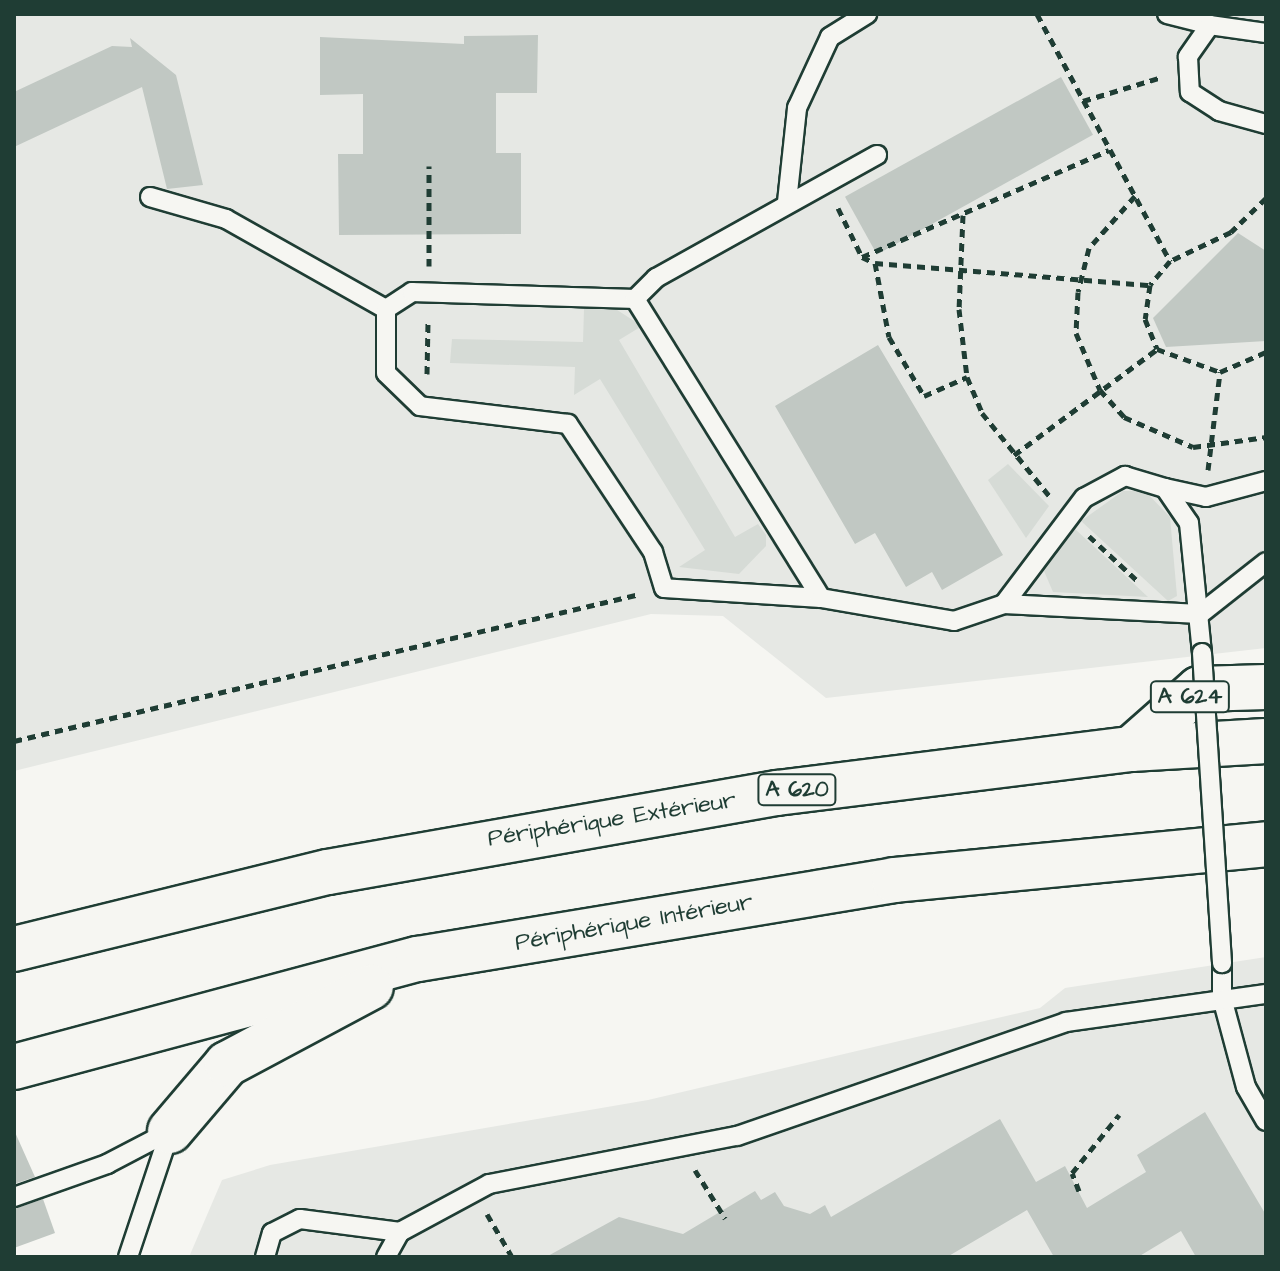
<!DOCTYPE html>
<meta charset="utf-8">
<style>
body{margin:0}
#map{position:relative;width:1280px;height:1271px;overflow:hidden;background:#f6f6f2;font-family:"Architects Daughter",sans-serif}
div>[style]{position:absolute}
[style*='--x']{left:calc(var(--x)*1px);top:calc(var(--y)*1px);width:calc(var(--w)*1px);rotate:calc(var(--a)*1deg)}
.built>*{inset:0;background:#e6e8e4}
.green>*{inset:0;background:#d6dbd6}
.building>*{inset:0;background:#c1c8c3;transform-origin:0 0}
.path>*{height:5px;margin-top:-2.5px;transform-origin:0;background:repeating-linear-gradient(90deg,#1f3d34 0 8px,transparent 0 14px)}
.roads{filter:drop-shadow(2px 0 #1f3d34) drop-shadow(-2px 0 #1f3d34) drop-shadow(0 2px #1f3d34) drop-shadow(0 -2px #1f3d34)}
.service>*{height:18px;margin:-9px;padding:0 9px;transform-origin:9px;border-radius:9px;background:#f6f6f2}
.motorway>*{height:44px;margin:-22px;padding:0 22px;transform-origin:22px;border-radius:22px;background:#f6f6f2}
.bridges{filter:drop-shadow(2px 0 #1f3d34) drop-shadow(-2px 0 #1f3d34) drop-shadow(0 2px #1f3d34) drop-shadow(0 -2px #1f3d34)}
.service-bridge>*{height:18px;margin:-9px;padding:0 9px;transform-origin:9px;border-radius:9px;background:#f6f6f2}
span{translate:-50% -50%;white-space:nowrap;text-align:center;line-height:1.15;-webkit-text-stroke:6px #f6f6f2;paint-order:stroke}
.shield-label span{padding:2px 6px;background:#f6f6f2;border:2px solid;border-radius:6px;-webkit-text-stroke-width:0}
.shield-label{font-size:22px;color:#1f3d34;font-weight:700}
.street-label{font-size:24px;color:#1f3d34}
.frame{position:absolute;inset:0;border:16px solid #1f3d34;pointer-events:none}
</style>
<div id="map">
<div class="built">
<i style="clip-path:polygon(14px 14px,1266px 14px,1266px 648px,826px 698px,723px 616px,651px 614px,14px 771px)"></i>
<i style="clip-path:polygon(1266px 957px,1266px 1257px,189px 1257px,222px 1180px,270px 1165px,648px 1100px,1040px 1008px,1065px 988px)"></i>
</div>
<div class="green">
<i style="clip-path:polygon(614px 308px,642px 326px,619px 340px,735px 537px,758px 524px,766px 535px,766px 546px,739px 574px,679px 567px,705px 550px,600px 379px,574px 395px,575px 367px,450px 363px,452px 339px,583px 342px,584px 309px)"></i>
<i style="clip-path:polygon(1008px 464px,1049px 506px,1026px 538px,988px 480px)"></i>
<i style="clip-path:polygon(1123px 491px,1145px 491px,1170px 517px,1177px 596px,1168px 601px,1081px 521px)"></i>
<i style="clip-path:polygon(1075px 529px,1148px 597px,1053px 592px,1044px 571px)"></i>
</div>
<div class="building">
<i style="clip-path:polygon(538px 35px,537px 93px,496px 93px,496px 153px,521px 153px,521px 234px,339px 235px,338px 154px,363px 154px,363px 94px,320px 95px,320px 37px,464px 44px,464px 36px)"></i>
<i style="clip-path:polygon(130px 38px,176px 75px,203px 185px,167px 189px,142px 87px,14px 147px,14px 92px,112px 46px,132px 47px)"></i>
<i style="left:1061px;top:77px;width:66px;height:247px;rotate:61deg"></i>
<i style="clip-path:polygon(1238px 233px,1266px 251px,1266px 341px,1166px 347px,1153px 318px)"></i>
<i style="clip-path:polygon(878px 345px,1003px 555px,942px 590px,932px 572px,906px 587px,875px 533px,855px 544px,775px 406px)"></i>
<i style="clip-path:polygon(1205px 1112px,1266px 1215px,1266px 1257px,1196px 1257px,1181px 1231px,1138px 1257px,1054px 1257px,1027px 1210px,947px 1257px,546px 1257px,619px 1217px,683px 1234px,755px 1191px,761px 1200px,775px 1192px,784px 1206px,810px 1214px,825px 1205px,831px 1217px,1000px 1119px,1036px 1182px,1065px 1166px,1087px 1208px,1146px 1172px,1137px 1155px)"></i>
<i style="clip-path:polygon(14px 1130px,35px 1177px,14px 1184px)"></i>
<i style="clip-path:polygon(43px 1199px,55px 1233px,14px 1248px,14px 1209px)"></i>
</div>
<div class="path">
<i style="--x:1037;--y:14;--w:281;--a:61.7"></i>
<i style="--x:1083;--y:101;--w:83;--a:-16.9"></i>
<i style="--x:1135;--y:196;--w:69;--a:131.5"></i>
<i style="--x:1089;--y:248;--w:45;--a:104"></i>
<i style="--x:1078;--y:292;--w:41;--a:92.8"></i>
<i style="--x:1076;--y:333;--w:62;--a:67.2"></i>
<i style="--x:1100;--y:390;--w:36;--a:48"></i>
<i style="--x:1124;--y:417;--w:75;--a:23.5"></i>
<i style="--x:1193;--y:447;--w:74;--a:-7.8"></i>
<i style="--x:1266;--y:198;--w:49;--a:135.8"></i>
<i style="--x:1231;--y:232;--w:68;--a:154.6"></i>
<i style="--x:1170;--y:261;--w:31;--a:130"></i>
<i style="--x:1150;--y:285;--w:34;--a:98"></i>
<i style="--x:1145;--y:319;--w:32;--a:68"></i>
<i style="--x:1157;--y:349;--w:67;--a:20.1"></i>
<i style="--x:1220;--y:372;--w:50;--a:-23.5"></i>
<i style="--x:838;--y:208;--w:55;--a:63.9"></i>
<i style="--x:862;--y:257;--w:14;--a:25"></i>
<i style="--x:875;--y:263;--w:276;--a:4.6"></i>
<i style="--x:963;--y:215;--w:94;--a:92.4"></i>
<i style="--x:959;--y:309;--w:68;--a:83.3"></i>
<i style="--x:967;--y:377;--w:39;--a:67"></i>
<i style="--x:982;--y:413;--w:109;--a:50.9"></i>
<i style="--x:862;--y:257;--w:269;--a:-23.4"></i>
<i style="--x:875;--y:263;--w:75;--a:79.3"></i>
<i style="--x:889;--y:337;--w:69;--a:59.3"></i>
<i style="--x:924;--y:396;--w:47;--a:-23.8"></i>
<i style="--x:429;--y:266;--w:100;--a:-90"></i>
<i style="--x:427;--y:374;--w:54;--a:-88.9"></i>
<i style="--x:1014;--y:455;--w:178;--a:-36.5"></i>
<i style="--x:1208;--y:470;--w:99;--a:-83"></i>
<i style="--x:1089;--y:536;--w:69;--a:42.7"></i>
<i style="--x:14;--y:741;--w:643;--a:-13.22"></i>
<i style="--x:695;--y:1170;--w:57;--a:58"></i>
<i style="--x:1079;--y:1191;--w:19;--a:-111"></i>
<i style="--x:1072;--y:1173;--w:75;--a:-51"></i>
<i style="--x:487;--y:1214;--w:48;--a:59.7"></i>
</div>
<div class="roads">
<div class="service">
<i style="--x:1167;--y:14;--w:44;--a:14.3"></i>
<i style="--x:1266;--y:33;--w:57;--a:-171.9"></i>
<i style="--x:1210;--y:25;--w:39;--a:125"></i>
<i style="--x:1188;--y:57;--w:35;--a:87"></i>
<i style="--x:1190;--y:92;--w:35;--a:33"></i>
<i style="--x:1219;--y:111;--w:49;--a:15.5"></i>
<i style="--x:150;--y:197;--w:79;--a:16.1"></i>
<i style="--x:226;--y:219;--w:184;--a:29.4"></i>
<i style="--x:787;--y:202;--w:95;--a:-83.9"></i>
<i style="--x:797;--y:108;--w:78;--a:-65.1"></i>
<i style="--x:830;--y:37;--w:44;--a:-31.9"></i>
<i style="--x:635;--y:299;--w:30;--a:-45"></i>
<i style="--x:656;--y:278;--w:253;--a:-29.1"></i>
<i style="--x:1165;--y:488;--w:42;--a:12.4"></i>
<i style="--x:1206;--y:497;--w:62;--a:-14.9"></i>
<i style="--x:821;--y:598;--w:157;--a:-176.4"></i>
<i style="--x:664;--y:588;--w:38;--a:-107"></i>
<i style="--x:653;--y:552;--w:154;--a:-123.6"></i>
<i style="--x:568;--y:424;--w:149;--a:-173.1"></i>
<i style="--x:420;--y:406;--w:47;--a:-135.9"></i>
<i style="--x:386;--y:373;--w:64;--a:-90"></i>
<i style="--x:386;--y:309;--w:31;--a:-33"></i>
<i style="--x:412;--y:292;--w:223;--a:1.8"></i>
<i style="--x:635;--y:299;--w:352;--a:58.1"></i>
<i style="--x:821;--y:598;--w:135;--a:9.8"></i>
<i style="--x:954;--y:621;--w:53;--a:-18.8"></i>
<i style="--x:1004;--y:604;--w:196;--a:2.9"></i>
<i style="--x:1200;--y:614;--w:84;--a:-38.2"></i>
<i style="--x:1004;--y:604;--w:133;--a:-53"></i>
<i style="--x:1084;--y:498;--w:47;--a:-28.2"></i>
<i style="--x:1125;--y:476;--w:42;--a:16.7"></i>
<i style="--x:1165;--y:488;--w:42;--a:55.6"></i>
<i style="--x:1189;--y:523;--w:131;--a:84.3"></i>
<i style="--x:1222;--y:963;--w:35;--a:90"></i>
<i style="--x:1222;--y:998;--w:92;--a:74.9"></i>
<i style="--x:1246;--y:1087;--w:39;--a:60"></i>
<i style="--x:14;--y:1197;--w:99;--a:-19.5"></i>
<i style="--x:107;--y:1164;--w:71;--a:-27.6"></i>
<i style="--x:128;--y:1257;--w:133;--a:-71.6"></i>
<i style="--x:265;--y:1257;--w:25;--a:-74"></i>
<i style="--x:272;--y:1233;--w:31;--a:-27"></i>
<i style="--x:300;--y:1219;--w:101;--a:7.4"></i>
<i style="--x:386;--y:1257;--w:29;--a:-61"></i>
<i style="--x:400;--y:1232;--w:101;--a:-28.3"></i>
<i style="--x:489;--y:1184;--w:253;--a:-11"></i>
<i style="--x:737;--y:1136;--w:348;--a:-19.1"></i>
<i style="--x:1066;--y:1022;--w:202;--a:-8"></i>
</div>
<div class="motorway">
<i style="--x:1131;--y:749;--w:91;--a:-41.4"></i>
<i style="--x:1199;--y:689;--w:67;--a:-1.7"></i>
<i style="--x:14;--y:949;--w:323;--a:-13.8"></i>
<i style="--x:328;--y:872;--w:456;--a:-10"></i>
<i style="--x:777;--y:793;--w:357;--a:-7.1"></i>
<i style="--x:1131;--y:749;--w:135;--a:-3.4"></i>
<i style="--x:14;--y:1067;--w:418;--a:-15"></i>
<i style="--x:418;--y:959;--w:483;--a:-9.4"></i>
<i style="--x:894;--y:880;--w:374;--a:-5.5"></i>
<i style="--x:170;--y:1131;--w:88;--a:-49.6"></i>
<i style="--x:227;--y:1064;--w:163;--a:-28.1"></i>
</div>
</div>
<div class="bridges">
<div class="service-bridge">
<i style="--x:1202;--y:653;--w:311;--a:86.3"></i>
</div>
</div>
<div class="shield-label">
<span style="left:1190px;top:697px">A 624</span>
<span style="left:797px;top:790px">A 620</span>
</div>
<div class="street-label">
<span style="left:612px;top:820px;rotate:-9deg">Périphérique Extérieur</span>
<span style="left:634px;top:923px;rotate:-10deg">Périphérique Intérieur</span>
</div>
<div class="frame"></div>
</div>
